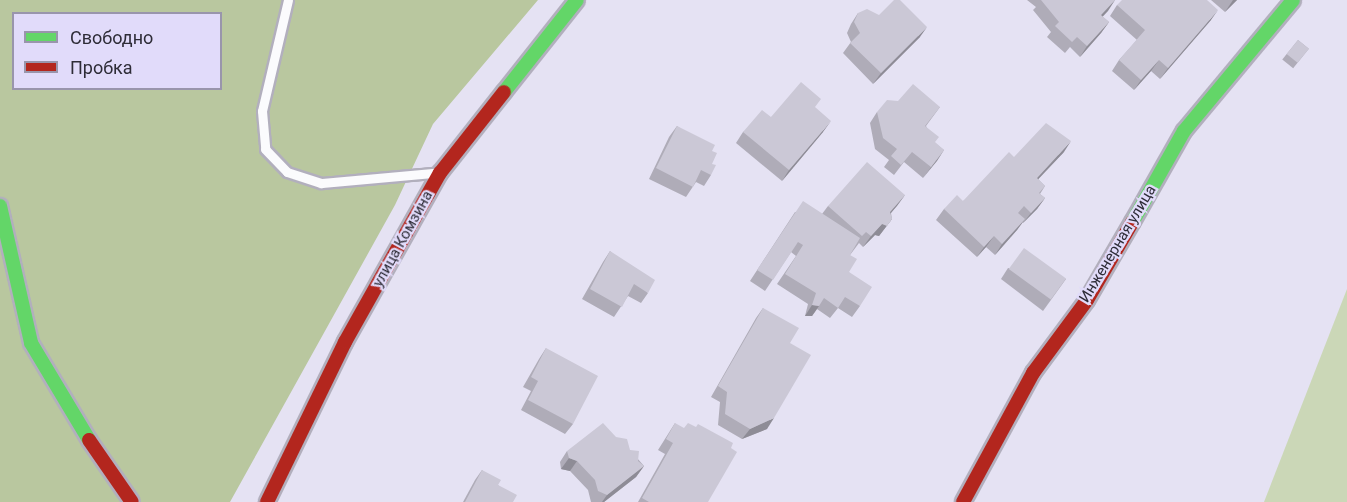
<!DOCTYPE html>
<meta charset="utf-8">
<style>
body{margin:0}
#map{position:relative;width:1347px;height:502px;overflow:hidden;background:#e5e2f3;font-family:Roboto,sans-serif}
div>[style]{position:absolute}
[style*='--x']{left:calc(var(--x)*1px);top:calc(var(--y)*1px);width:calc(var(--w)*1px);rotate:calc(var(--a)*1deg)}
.green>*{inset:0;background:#cbd7b7}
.forest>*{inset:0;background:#b9c79f}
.roads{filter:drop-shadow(2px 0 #b2afbd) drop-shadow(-2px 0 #b2afbd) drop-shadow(0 2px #b2afbd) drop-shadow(0 -2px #b2afbd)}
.lane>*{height:9px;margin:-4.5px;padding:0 4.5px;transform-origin:4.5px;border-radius:4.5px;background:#fbfbfd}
.fast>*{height:14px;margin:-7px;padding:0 7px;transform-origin:7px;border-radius:7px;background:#63d668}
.jam>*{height:14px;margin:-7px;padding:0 7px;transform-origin:7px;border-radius:7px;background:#b3261e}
.wall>*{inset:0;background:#afacb8;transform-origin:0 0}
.shaded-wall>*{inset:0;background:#8e8c96}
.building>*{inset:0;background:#cbc8d6;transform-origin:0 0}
span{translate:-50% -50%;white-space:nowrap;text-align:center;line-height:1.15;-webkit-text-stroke:4.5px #e1dbfa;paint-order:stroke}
.street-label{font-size:15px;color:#2e2c37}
.legend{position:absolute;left:12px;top:12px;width:210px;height:78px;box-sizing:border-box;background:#e1dbfa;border:2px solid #9995ac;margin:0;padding:8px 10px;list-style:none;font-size:18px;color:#2e2c37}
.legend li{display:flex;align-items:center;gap:12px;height:30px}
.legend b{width:30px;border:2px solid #9995ac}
</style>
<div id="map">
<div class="green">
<i style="clip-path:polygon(1347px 289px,1347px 502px,1264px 502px)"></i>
</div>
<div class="forest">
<i style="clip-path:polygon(evenodd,0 0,538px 0,433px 124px,395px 205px,230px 502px,0 502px,0 0,14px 14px,220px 14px,220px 88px,14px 88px,14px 14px)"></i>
</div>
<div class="roads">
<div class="lane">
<i style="--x:288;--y:0;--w:114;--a:103.2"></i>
<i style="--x:262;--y:111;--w:38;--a:85"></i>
<i style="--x:265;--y:149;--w:32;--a:46"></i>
<i style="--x:287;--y:172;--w:36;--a:18"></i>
<i style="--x:321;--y:183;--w:113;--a:-5.1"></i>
</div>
<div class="fast">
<i style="--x:504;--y:92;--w:117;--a:-51.6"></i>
<i style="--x:0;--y:206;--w:140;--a:77.2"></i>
<i style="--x:31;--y:343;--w:113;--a:59.1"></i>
<i style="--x:1133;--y:221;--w:103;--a:-60.5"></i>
<i style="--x:1184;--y:131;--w:170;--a:-50.2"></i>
</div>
<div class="jam">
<i style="--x:89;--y:440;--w:75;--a:55.3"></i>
<i style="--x:267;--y:502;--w:178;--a:-64"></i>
<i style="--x:345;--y:342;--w:194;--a:-60.7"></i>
<i style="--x:440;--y:173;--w:103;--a:-51.7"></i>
<i style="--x:963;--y:502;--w:147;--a:-61.5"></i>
<i style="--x:1033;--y:373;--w:91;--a:-53.5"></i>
<i style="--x:1087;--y:300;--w:91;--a:-59.8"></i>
</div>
</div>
<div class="wall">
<i style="clip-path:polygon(1027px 0,1115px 0,1102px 16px,1109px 22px,1101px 33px,1080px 57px,1070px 47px,1065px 53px,1047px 37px,1051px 32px,1033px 10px,1036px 7px)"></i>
<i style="clip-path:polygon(1211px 0,1237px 0,1225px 12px)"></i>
<i style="clip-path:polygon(1117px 5px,1211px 20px,1160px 79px,1151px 71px,1134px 90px,1112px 71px,1119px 60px,1137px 40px,1110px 16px)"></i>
<i style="clip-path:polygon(858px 13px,920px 37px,873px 84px,843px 53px,851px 42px,847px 33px,851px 24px)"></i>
<i style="left:1298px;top:40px;width:14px;height:25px;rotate:39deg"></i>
<i style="clip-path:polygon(940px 107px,926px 126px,935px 143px,944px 150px,923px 178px,904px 162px,894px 175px,884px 167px,889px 160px,875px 149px,870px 123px,877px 112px)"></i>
<i style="clip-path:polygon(815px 108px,823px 132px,782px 181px,736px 143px,743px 132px,771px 117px)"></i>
<i style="clip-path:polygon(677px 126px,712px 151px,711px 175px,704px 186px,696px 182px,686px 197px,649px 179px,669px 137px)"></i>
<i style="clip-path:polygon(1064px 152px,1038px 179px,1045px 186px,1040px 194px,1045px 198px,1037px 209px,1023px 223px,1023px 222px,1017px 230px,995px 255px,986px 247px,977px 257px,936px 220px,944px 209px,963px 201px)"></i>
<i style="clip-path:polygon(905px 195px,891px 213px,892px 219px,879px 236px,875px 235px,863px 247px,859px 243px,850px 255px,849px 272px,860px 306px,852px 317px,838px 308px,830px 318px,817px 309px,812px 316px,805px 316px,808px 304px,777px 284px,796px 256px,791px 252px,765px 291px,750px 281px,795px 212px,822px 214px,828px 206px)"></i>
<i style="clip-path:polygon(610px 251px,648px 293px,641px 303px,628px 296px,614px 317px,582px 299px,603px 262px)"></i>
<i style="clip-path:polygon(1008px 268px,1066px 279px,1043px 311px,1001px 279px)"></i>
<i style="clip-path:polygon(763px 308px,790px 343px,767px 429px,742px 439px,718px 425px,720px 402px,711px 397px,756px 318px)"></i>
<i style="clip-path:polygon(546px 348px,573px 424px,565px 434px,521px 410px,531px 391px,523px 387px,539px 359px)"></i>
<i style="clip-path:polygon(675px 423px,708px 502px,638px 502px,665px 454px,658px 450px)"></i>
<i style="clip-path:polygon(630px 450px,644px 466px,636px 477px,604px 502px,591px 502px,588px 490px,570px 471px,561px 469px,560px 462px,567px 451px)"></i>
<i style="clip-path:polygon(482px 470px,498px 485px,513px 502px,463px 502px,475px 480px)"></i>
</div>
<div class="shaded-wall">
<i style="clip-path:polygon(1115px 0,1108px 11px,1094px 26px,1101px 15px)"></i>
<i style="clip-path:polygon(1233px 0,1237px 0,1225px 12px)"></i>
<i style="clip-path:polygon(1218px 10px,1211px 20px,1160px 79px,1168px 68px)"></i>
<i style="clip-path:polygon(1109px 22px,1101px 33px,1080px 57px,1087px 46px)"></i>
<i style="clip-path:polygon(927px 27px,920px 37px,873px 84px,881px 73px)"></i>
<i style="clip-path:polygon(1159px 60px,1151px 71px,1134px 90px,1141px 80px)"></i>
<i style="clip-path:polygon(831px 121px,823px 132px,782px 181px,789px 170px)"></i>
<i style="clip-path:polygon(1071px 141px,1064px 152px,1029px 189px,1037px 178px)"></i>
<i style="clip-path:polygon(944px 150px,937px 161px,923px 178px,931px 167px)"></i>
<i style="clip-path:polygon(905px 195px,897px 206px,883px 222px,890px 212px)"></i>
<i style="clip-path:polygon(1045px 198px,1037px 209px,1023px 223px,1031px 213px)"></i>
<i style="clip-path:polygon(892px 219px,879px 236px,875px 235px,863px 247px,871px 236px,882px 224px)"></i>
<i style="clip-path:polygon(1025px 219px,1017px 230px,995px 255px,1002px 244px)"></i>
<i style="clip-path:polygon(994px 236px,986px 247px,977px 257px,984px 247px)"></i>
<i style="clip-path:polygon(812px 305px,819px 306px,812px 316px,805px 316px)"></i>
<i style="clip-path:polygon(774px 418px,767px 429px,742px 439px,750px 429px)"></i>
<i style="clip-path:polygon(569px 458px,577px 461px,570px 471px,561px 469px)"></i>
<i style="clip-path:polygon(644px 466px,636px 477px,604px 502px,602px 502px,607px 495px)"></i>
</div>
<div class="building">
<i style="clip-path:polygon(894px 0,900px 0,927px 27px,881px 73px,850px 43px,860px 33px,854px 22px,858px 13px,867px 9px,879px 15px)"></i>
<i style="clip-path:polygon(1041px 0,1115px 0,1101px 15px,1109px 22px,1087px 46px,1077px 37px,1072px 42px,1055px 26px,1059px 22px)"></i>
<i style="clip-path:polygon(1122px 0,1207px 0,1218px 10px,1168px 68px,1159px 60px,1141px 80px,1119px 60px,1145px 30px,1117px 5px)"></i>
<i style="left:1298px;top:40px;width:14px;height:18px;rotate:39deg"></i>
<i style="clip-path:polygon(801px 82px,821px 99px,815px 107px,831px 121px,789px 170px,743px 132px,762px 110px,771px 117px)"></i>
<i style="clip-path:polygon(913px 84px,940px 107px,925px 126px,939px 137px,935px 142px,944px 150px,931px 167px,912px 152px,901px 165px,891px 156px,897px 149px,883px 138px,877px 112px,887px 100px,898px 101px)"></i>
<i style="clip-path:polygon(1046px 123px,1071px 141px,1037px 178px,1045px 186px,1039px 193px,1045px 198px,1031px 213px,1024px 206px,1018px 213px,1025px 219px,1002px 244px,994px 236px,984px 247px,944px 209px,957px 195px,963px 201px,1009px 152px,1014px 157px)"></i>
<i style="clip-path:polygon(677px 126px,715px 145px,712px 151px,717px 153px,712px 164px,716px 165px,711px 175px,701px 170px,693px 187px,656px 168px)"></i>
<i style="clip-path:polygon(867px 162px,905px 195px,890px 212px,892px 219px,887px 226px,882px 224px,871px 236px,866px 232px,862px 236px,828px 206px)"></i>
<i style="clip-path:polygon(803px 201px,860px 238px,850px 255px,857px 259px,849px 272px,872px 287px,860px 306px,845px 297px,838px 308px,824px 298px,819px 306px,812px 305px,816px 293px,785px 274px,803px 245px,798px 242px,773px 280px,757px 270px)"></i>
<i style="left:1024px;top:248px;width:52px;height:26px;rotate:36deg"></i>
<i style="clip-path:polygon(610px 251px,655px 280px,648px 293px,634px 284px,622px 307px,590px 289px)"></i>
<i style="clip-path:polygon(763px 308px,799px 328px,790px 343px,811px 355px,774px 418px,750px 429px,725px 414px,727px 392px,718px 386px)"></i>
<i style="clip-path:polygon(546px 348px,598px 376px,573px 424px,528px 400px,538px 381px,531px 377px)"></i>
<i style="clip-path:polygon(603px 423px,616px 437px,627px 439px,630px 450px,639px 451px,638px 461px,644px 466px,607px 495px,598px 491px,595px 480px,577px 461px,569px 458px,567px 451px)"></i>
<i style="clip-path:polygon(675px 423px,684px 428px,688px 423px,696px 427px,698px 424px,733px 443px,731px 448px,737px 452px,708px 502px,649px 502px,642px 498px,673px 443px,666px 439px)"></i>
<i style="clip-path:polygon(482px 470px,501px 480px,498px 485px,517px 495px,513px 502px,465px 502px)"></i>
</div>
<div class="street-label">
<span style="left:403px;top:239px;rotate:-61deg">улица Комзина</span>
<span style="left:1118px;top:244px;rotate:-59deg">Инженерная улица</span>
</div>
<ul class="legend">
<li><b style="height:8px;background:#63d668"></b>Свободно</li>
<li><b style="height:8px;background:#b3261e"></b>Пробка</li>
</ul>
</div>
